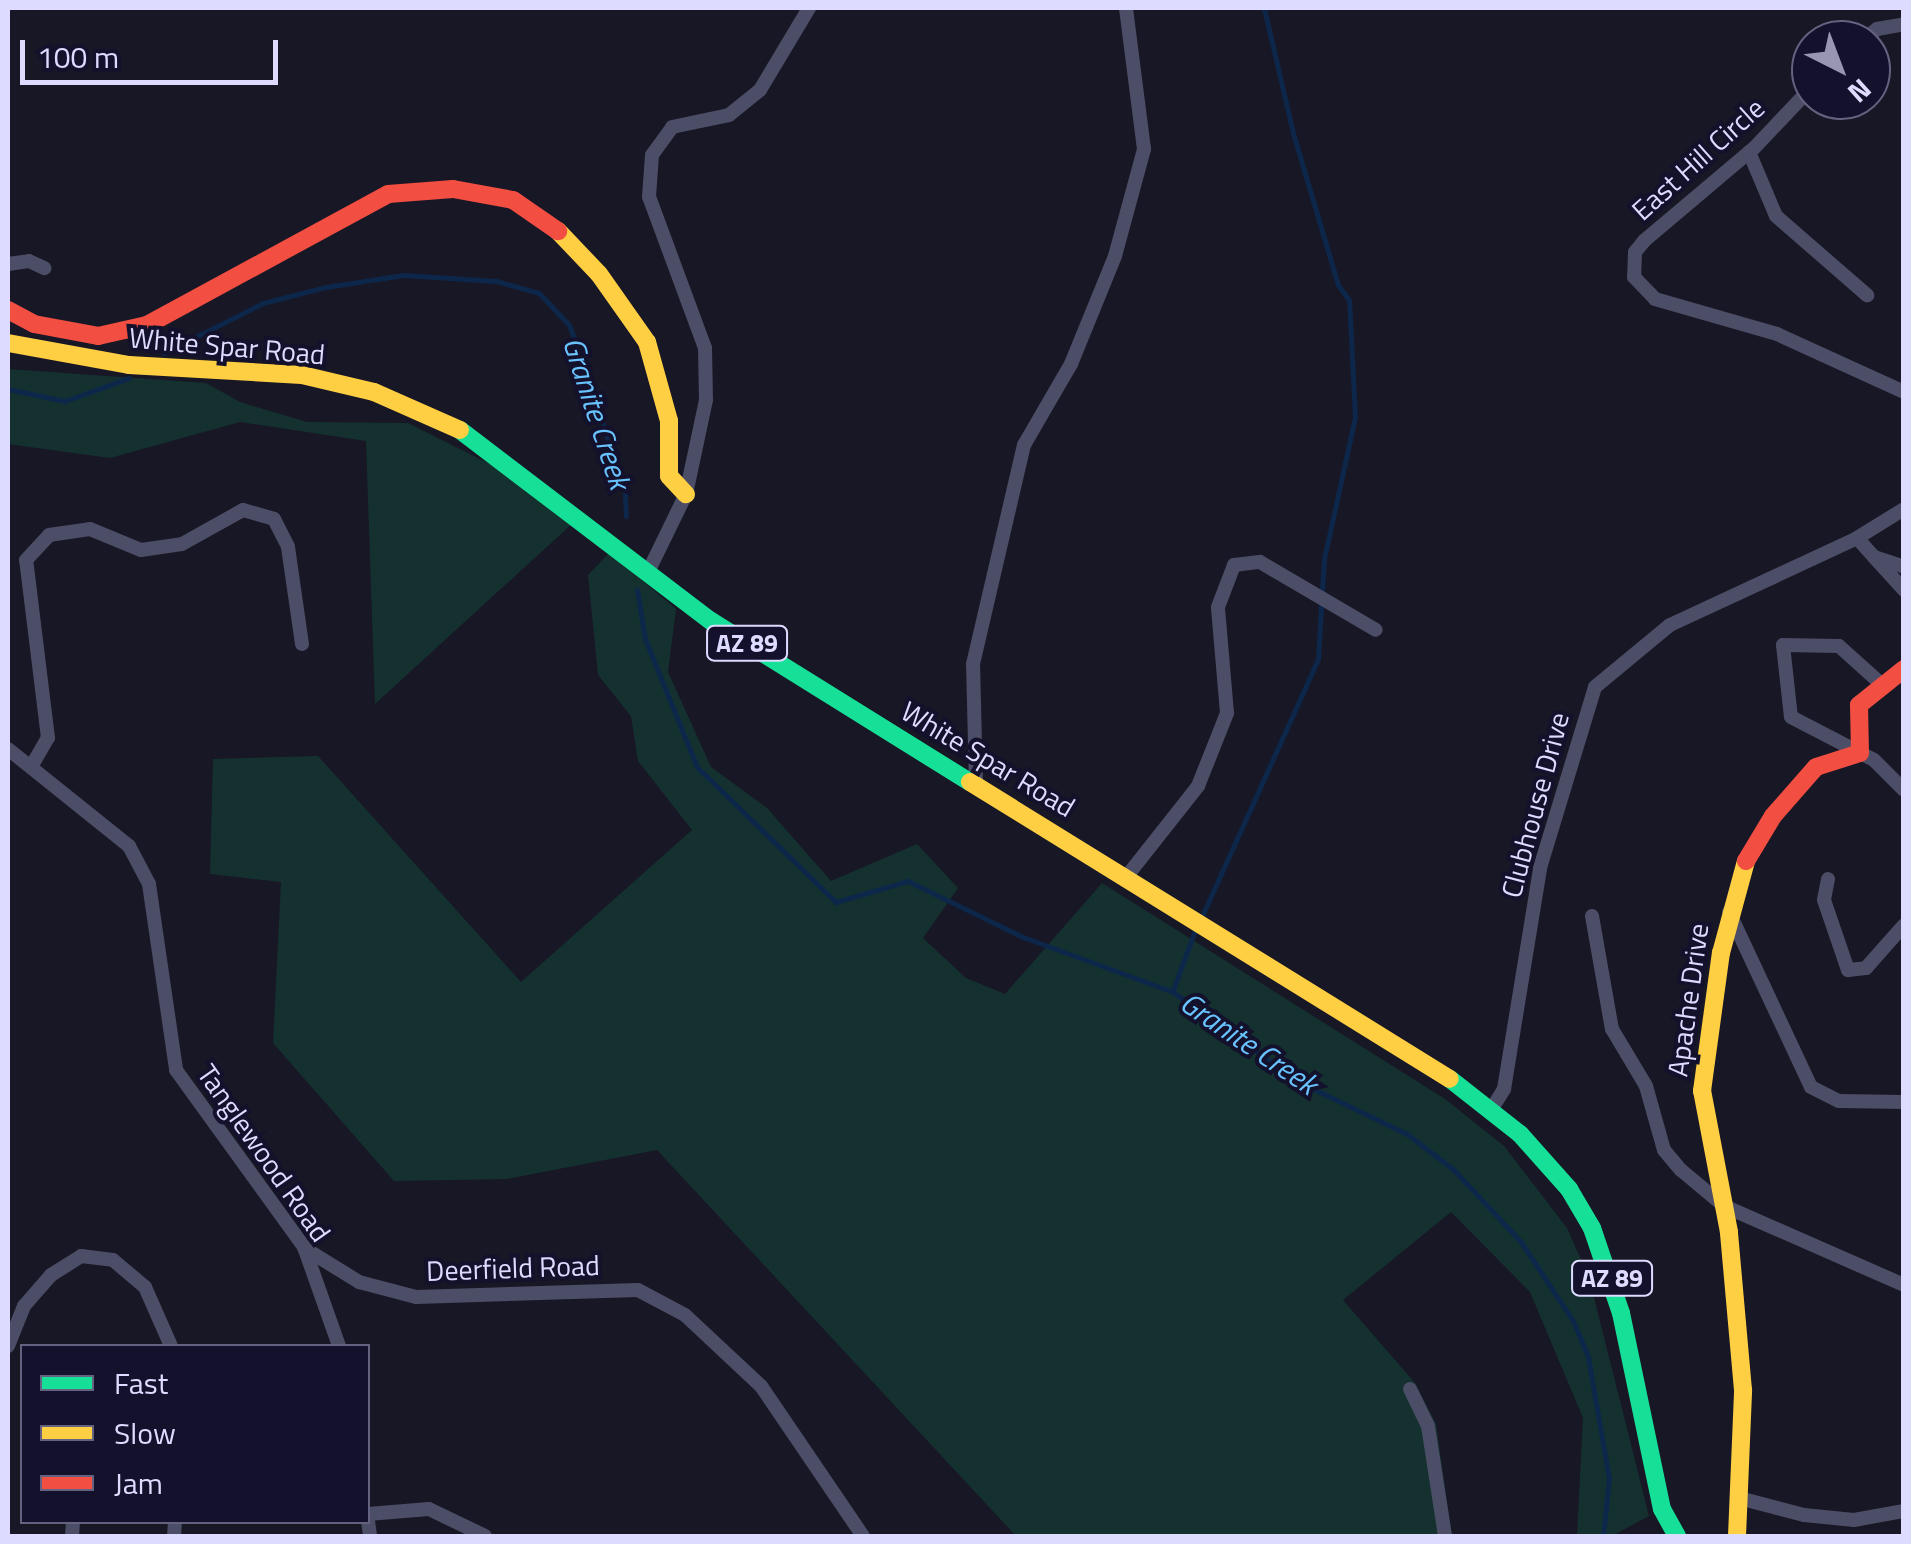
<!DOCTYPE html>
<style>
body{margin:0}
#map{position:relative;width:1911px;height:1544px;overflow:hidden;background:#181725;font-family:"Titillium Web",sans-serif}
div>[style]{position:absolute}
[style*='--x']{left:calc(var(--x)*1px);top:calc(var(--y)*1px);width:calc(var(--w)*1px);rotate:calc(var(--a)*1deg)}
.green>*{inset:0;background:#143130}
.stream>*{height:5px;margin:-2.5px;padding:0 2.5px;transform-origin:2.5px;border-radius:2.5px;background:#0d274b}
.street>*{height:14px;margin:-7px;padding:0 7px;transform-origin:7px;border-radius:7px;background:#4c4d66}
.fast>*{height:18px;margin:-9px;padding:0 9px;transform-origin:9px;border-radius:9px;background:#16e098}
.slow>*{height:18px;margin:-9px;padding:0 9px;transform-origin:9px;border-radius:9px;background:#ffcf43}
.jam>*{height:18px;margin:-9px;padding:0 9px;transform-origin:9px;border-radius:9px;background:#f24e42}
span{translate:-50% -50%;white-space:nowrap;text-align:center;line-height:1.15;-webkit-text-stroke:8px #13112b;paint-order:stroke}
.shield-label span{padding:2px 8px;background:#13112b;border:2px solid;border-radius:8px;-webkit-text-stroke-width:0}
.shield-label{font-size:25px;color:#dddbff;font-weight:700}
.street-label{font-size:28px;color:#dddbff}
.water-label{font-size:30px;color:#69c3ff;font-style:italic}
.frame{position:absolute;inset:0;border:10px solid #dddbff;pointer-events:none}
.legend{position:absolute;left:20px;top:1344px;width:350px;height:180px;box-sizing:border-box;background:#13112b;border:2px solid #646280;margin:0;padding:12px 18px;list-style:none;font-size:30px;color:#dddbff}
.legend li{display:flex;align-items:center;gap:20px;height:50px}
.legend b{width:50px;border:2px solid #646280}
.north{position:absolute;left:1791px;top:20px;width:100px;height:100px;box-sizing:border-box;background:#13112b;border:2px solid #646280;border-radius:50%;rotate:138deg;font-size:28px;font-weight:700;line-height:40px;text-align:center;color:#dddbff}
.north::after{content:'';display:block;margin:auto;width:35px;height:45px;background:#9896b3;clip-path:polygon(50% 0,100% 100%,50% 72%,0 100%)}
.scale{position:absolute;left:20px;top:40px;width:258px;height:45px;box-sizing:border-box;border:5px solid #dddbff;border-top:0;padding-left:12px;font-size:30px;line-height:35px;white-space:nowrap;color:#dddbff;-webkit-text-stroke:8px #13112b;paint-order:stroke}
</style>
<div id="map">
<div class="green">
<i style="clip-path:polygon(8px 369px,206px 383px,240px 402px,307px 422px,408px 423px,492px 465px,573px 523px,375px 704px,366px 441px,240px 422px,110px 458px,8px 444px)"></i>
<i style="clip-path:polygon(609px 553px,676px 609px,668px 672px,711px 767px,767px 808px,831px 881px,917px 844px,958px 888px,923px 938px,966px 978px,1005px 994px,1102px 883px,1445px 1099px,1504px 1146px,1567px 1228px,1589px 1278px,1649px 1516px,1612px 1536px,1577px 1536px,1583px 1418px,1530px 1292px,1451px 1212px,1343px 1300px,1415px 1383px,1436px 1424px,1452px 1536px,1016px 1536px,657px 1150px,507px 1179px,394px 1181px,273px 1043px,281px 882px,210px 874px,213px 759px,318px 756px,521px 982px,692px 830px,638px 761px,631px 716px,598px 675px,588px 575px)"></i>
</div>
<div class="stream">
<i style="--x:164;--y:353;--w:111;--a:-26.8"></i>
<i style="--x:263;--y:303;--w:65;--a:-14.3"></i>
<i style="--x:326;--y:287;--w:78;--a:-8.9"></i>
<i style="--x:403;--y:275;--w:93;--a:3.7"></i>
<i style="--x:496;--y:281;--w:45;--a:15.6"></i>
<i style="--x:539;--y:293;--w:44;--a:46.8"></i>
<i style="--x:569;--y:325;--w:36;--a:69"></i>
<i style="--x:582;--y:359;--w:140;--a:72.1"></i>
<i style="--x:625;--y:492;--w:24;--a:88"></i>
<i style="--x:8;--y:389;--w:58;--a:11.9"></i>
<i style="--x:65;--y:401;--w:68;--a:-19.8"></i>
<i style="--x:637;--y:590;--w:50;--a:80.7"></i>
<i style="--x:645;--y:639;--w:138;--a:67.9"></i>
<i style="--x:697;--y:767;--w:194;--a:44.2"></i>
<i style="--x:836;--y:902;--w:75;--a:-16.3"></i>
<i style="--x:908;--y:881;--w:128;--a:26"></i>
<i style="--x:1023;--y:937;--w:160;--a:20.1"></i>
<i style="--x:1173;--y:992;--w:155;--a:35.5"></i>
<i style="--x:1299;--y:1082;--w:120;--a:25.7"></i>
<i style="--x:1407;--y:1134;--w:58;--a:37.3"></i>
<i style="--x:1453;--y:1169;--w:100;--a:47"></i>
<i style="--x:1521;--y:1242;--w:95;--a:56.6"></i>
<i style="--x:1573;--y:1321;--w:39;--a:67"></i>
<i style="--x:1588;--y:1357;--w:123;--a:80.2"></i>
<i style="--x:1609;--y:1478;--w:58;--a:95.9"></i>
<i style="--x:1202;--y:916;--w:282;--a:-65.7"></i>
<i style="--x:1318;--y:659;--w:100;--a:-86.6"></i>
<i style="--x:1324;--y:559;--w:145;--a:-77.7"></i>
<i style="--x:1355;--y:417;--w:117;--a:-92.9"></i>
<i style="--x:1349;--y:300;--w:19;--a:-126"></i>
<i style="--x:1338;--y:285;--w:159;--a:-106.5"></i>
<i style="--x:1293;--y:133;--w:128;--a:-103.1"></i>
<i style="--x:1173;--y:990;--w:64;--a:-69.9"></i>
</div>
<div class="street">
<i style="--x:1863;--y:40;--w:18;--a:-38"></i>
<i style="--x:1877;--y:29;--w:27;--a:-10"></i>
<i style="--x:1811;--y:88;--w:83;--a:133.5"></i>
<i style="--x:1754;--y:148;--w:144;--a:139.8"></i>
<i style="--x:1644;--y:241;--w:14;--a:129"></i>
<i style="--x:1635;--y:252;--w:25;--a:92"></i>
<i style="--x:1634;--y:277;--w:30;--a:46"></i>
<i style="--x:1655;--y:299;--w:127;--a:16"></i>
<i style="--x:1777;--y:334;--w:140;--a:24.5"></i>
<i style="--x:1749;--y:152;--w:69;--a:67.1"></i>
<i style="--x:1776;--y:216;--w:121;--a:41"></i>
<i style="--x:8;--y:264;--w:21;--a:-8"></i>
<i style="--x:29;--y:261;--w:17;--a:25"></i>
<i style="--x:1857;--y:538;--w:25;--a:48"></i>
<i style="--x:1874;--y:557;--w:32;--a:18"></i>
<i style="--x:1874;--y:557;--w:45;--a:47.7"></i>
<i style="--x:648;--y:572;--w:87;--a:-64"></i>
<i style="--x:686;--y:494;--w:96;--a:-78"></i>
<i style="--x:706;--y:400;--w:52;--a:-91.1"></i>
<i style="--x:705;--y:348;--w:161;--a:-110.3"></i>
<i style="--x:649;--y:197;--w:42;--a:-85.9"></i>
<i style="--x:652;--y:155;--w:34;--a:-54"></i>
<i style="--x:672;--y:127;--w:58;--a:-11.9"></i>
<i style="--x:729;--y:115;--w:40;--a:-39"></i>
<i style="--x:760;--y:90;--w:96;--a:-59.1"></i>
<i style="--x:1879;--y:682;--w:54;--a:-138"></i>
<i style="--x:1839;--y:646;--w:56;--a:-179"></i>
<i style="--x:1783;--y:645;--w:72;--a:83.7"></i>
<i style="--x:1791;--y:717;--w:93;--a:27.4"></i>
<i style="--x:1874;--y:760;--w:42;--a:45"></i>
<i style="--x:8;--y:749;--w:155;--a:38.7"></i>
<i style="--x:129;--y:846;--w:43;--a:62.2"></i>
<i style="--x:149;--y:884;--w:188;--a:81.7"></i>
<i style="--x:176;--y:1070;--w:218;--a:54.1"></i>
<i style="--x:304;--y:1247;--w:105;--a:70.5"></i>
<i style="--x:31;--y:767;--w:34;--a:-60"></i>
<i style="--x:48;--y:738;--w:179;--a:-97"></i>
<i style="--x:26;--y:560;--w:34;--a:-47"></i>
<i style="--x:49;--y:535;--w:41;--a:-8.3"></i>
<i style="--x:90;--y:529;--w:55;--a:22.4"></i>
<i style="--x:141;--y:550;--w:41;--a:-8.3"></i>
<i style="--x:182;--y:544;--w:70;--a:-29.1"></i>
<i style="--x:243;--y:510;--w:32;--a:16"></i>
<i style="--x:274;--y:519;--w:31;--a:63"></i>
<i style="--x:288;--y:547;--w:98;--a:81.8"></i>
<i style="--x:976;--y:785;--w:121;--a:-91.4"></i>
<i style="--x:973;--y:664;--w:225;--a:-76.9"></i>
<i style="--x:1024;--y:445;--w:94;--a:-59.9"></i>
<i style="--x:1071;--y:364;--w:117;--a:-67.8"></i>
<i style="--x:1115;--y:256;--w:111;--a:-74.8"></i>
<i style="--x:1144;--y:149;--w:142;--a:-97.3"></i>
<i style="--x:1127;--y:876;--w:115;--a:-51.7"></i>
<i style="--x:1198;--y:786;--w:79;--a:-68.3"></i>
<i style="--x:1227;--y:713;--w:106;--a:-94.9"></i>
<i style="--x:1218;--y:607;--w:45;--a:-69.1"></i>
<i style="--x:1234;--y:565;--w:26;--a:-7"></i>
<i style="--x:1260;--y:562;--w:134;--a:30.4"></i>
<i style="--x:1828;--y:879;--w:21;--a:101"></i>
<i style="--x:1824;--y:900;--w:74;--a:71.1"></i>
<i style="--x:1848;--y:970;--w:18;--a:-6"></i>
<i style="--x:1866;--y:968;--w:57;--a:-48.5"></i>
<i style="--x:1729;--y:912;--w:193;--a:64.9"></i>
<i style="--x:1811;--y:1087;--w:31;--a:27"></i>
<i style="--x:1839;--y:1101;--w:65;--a:0.9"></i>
<i style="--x:1592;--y:916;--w:115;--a:80"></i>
<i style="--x:1612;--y:1029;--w:66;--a:59.2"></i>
<i style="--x:1646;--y:1086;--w:66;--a:74.3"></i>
<i style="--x:1664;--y:1150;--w:26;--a:50"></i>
<i style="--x:1681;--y:1170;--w:56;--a:39.9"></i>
<i style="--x:1724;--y:1206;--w:197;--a:23.7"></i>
<i style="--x:1491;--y:1110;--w:25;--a:-58"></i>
<i style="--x:1504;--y:1089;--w:224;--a:-80.7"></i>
<i style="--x:1540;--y:868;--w:189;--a:-73.1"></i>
<i style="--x:1595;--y:687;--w:97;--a:-39.6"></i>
<i style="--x:1670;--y:625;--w:206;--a:-24.9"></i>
<i style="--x:1857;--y:538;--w:55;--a:-31.7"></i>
<i style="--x:304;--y:1248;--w:65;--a:31.7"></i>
<i style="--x:359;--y:1282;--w:59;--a:14.7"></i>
<i style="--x:416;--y:1297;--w:222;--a:-1.8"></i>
<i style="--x:638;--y:1290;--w:53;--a:28"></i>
<i style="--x:685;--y:1315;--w:104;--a:43.1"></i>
<i style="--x:761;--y:1386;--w:181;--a:55.8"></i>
<i style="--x:8;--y:1346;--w:43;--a:-68.2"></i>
<i style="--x:24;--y:1306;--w:41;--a:-48.9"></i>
<i style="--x:51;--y:1275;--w:36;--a:-32"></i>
<i style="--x:81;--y:1256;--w:32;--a:7"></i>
<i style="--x:113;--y:1260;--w:42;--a:40.2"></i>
<i style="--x:145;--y:1287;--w:64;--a:66.2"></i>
<i style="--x:1410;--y:1389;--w:41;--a:64.1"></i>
<i style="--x:1428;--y:1426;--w:111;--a:81.2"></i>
<i style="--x:1739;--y:1498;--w:67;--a:14.7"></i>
<i style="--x:1804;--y:1515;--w:50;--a:5.7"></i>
<i style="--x:1854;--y:1520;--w:51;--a:-10.2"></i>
<i style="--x:368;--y:1514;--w:61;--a:-4.7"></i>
<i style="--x:429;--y:1509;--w:62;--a:25.7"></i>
<i style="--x:368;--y:1521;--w:15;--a:82"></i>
<i style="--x:72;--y:1536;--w:14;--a:-86"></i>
<i style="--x:174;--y:1536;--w:14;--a:-86"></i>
</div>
<div class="fast">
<i style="--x:460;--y:430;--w:315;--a:37.3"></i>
<i style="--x:711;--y:621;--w:305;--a:31.9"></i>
<i style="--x:1450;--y:1079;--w:89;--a:38.2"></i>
<i style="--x:1520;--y:1134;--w:74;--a:48.3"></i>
<i style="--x:1569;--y:1189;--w:45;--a:59.5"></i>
<i style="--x:1592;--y:1228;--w:90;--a:71.2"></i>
<i style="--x:1621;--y:1313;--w:200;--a:78.2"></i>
<i style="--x:1662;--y:1509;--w:31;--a:61"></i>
</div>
<div class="slow">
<i style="--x:558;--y:231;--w:59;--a:46.4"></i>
<i style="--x:599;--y:274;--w:83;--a:54.8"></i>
<i style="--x:647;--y:342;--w:82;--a:74.4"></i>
<i style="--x:669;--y:421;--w:55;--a:90"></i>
<i style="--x:669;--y:476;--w:25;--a:47"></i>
<i style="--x:8;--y:343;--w:123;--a:10.3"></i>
<i style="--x:129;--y:365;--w:173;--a:3.3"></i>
<i style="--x:302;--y:375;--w:74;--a:13.3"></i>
<i style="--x:374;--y:392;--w:94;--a:23.8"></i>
<i style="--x:970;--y:782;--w:564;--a:31.75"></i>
<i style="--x:1737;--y:1536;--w:146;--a:-87.6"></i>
<i style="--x:1743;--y:1390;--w:159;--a:-95.1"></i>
<i style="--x:1729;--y:1232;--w:144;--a:-100.8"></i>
<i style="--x:1702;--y:1091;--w:139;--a:-82.2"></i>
<i style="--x:1721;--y:953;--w:95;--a:-74.8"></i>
</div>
<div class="jam">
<i style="--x:8;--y:310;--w:30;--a:28"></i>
<i style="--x:34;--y:324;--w:65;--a:10.6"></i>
<i style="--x:98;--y:336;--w:50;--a:-12.7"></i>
<i style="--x:147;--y:325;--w:274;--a:-28.5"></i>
<i style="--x:388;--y:194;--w:65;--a:-4.4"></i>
<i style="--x:453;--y:189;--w:61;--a:10.4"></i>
<i style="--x:513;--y:200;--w:55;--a:34.6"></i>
<i style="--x:1746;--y:861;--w:52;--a:-59"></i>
<i style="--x:1773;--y:816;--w:65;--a:-48.7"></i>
<i style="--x:1816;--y:767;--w:46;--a:-17.7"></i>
<i style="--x:1860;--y:753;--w:48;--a:-91.2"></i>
<i style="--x:1859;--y:705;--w:58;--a:-38.7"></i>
</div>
<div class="shield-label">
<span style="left:747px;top:643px">AZ 89</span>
<span style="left:1612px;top:1278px">AZ 89</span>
</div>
<div class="street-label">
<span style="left:1698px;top:159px;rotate:-42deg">East Hill Circle</span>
<span style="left:227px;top:346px;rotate:5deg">White Spar Road</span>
<span style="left:988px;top:759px;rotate:31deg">White Spar Road</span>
<span style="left:1535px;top:805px;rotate:-75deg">Clubhouse Drive</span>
<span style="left:1688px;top:1000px;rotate:-82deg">Apache Drive</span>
<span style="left:264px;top:1153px;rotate:55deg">Tanglewood Road</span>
<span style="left:513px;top:1268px;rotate:-2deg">Deerfield Road</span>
</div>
<div class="water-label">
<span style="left:597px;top:413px;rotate:72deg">Granite Creek</span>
<span style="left:1249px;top:1043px;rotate:34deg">Granite Creek</span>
</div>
<div class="frame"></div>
<ul class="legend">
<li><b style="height:12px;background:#16e098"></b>Fast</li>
<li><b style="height:12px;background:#ffcf43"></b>Slow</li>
<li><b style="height:12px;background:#f24e42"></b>Jam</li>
</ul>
<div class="north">N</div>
<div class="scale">100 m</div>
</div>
